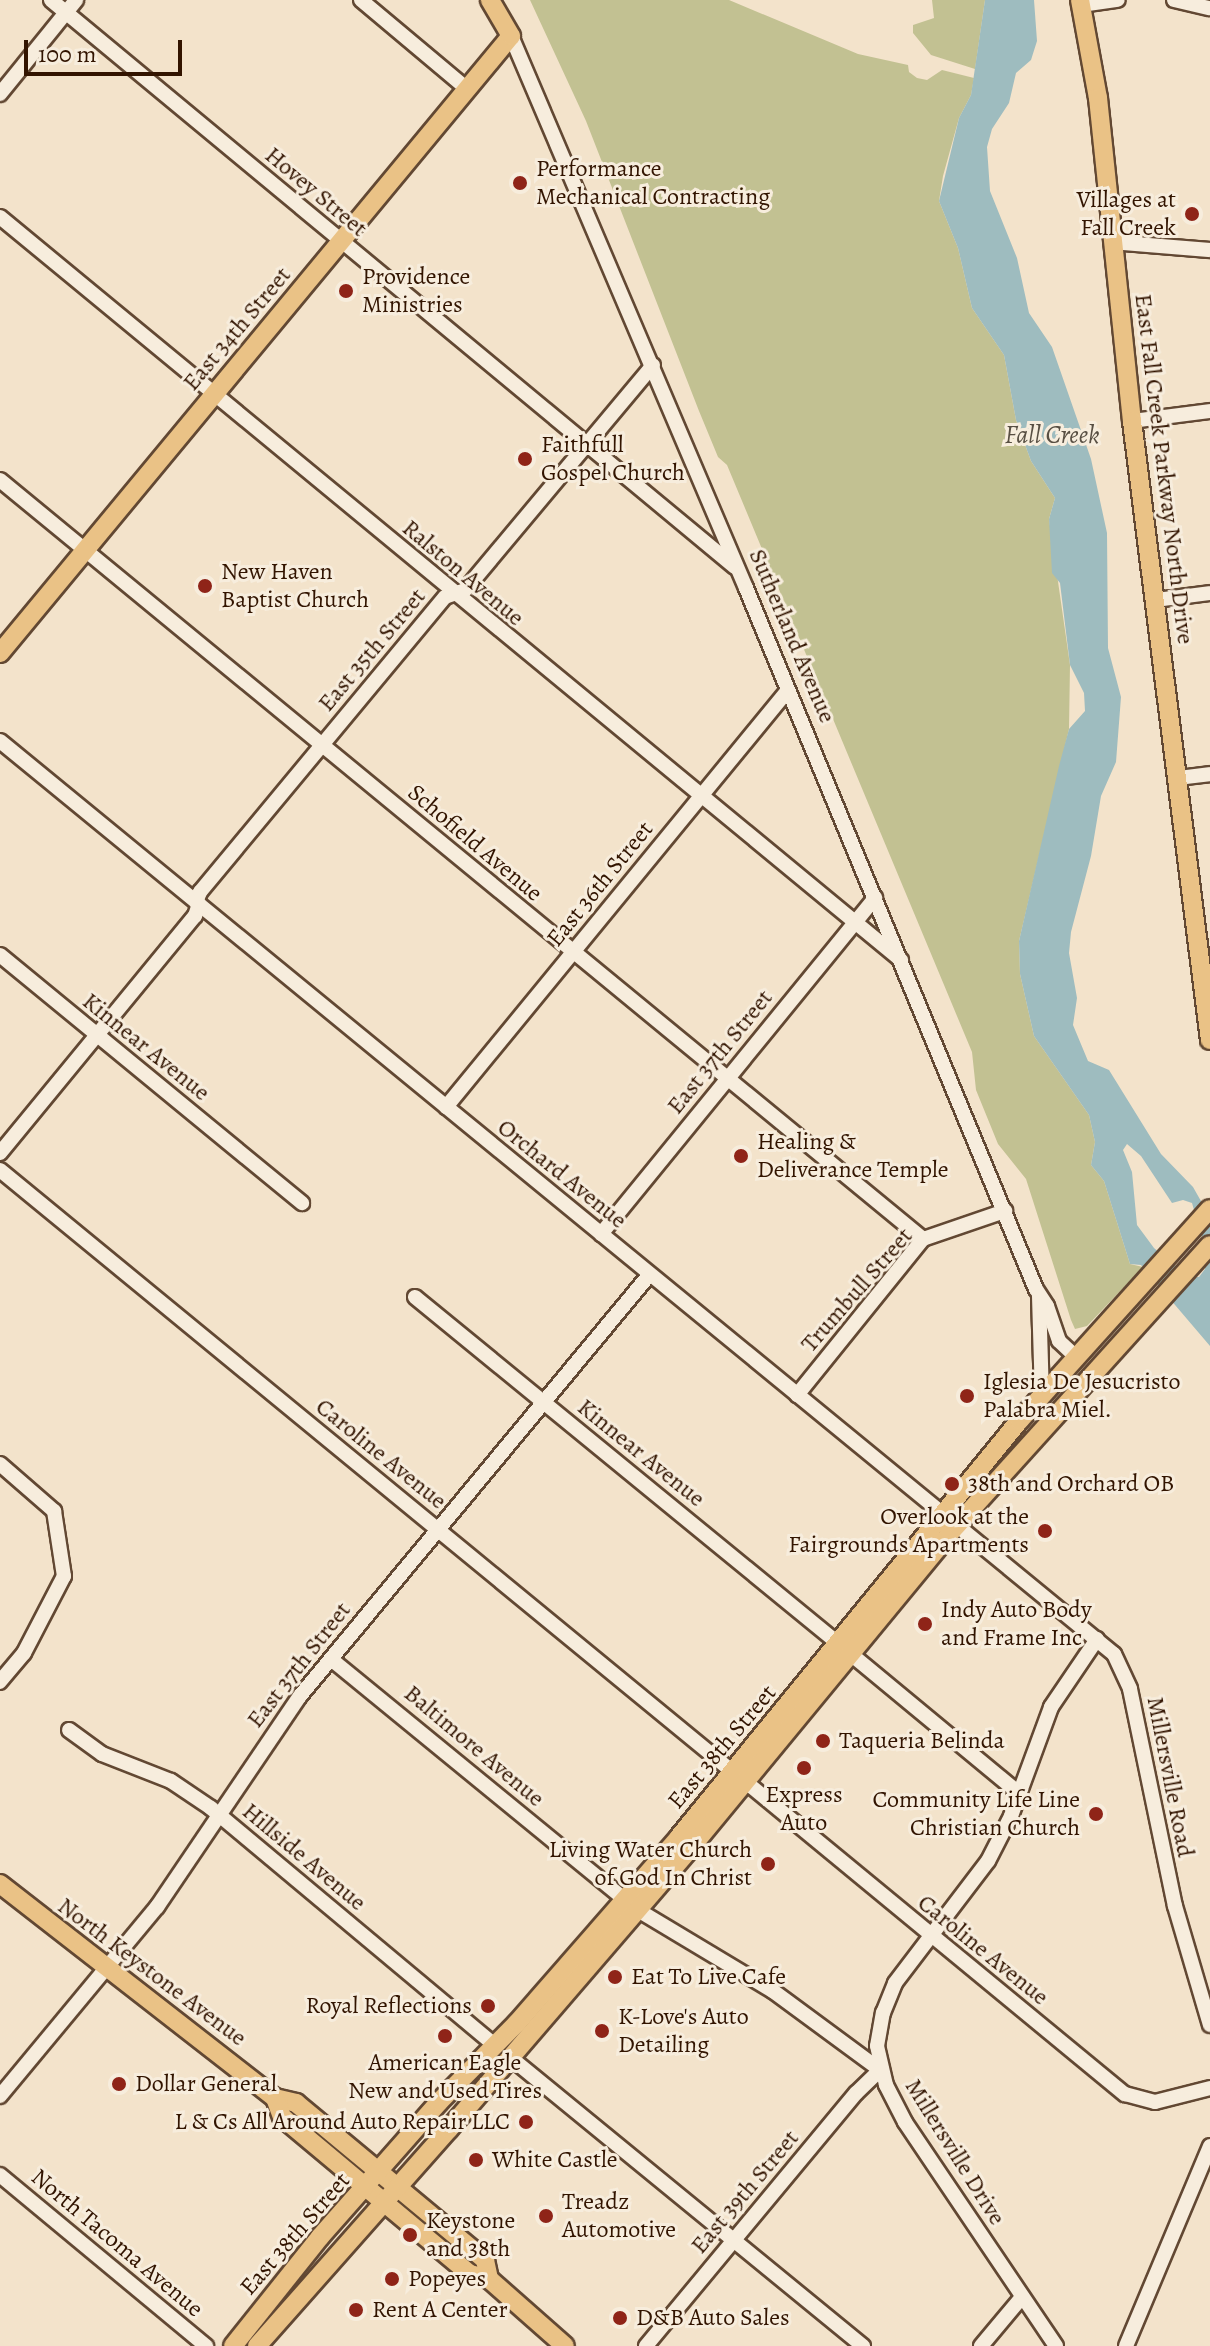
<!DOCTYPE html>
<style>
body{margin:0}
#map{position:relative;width:1210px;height:2346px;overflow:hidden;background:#f3e3cb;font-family:Alegreya,serif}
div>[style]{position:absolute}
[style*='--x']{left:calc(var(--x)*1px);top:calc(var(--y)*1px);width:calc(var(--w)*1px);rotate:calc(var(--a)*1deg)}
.green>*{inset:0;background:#c2c192}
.water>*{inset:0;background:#9ebcbf}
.roads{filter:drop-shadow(2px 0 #624833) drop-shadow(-2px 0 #624833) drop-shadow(0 2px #624833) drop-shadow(0 -2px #624833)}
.minor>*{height:14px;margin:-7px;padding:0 7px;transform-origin:7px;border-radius:7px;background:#f7eddd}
.major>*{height:18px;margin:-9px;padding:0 9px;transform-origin:9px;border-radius:9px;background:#eac286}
.dots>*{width:22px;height:22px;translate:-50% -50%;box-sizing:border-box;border:4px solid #f7eddd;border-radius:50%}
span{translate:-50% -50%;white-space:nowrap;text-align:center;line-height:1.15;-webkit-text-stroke:6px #f7eddd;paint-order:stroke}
.poi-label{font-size:24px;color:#321400}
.left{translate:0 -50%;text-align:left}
.right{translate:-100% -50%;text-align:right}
.street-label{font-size:24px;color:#321400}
.water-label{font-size:26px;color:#584f43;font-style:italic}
.scale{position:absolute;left:24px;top:40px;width:158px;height:36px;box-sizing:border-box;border:4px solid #321400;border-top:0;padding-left:10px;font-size:24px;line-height:28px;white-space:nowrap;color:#321400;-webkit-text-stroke:6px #f7eddd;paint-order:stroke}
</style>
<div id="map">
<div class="green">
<i style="clip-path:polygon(530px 0,729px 0,858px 54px,908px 65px,909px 72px,917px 78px,927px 80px,942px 70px,974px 78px,971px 95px,959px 118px,943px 176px,939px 201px,958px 248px,972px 308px,1004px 355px,1016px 420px,1031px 461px,1055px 498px,1049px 519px,1070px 665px,1069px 729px,1019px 941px,1020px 974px,1034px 1036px,1089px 1115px,1095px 1142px,1091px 1165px,1104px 1181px,1130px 1264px,1143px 1267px,1087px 1326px,1075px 1329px,1071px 1320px,1026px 1179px,998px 1144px,976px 1090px,972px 1052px,727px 465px,718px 457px,699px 411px,586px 121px)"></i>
<i style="clip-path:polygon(932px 0,985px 0,975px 69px,931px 55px,913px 33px,913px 25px,934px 18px)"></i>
</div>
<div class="water">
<i style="clip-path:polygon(evenodd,985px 0,1034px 0,1037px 41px,1031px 60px,1016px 73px,1009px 103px,992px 129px,987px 147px,990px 191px,1017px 258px,1029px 313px,1052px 347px,1091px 459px,1107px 533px,1108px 648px,1121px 697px,1116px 762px,1101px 796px,1091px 856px,1071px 932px,1069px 953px,1077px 998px,1073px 1025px,1088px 1061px,1109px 1070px,1161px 1154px,1193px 1187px,1210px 1217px,1210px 1346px,1141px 1265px,1130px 1264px,1104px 1181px,1091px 1165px,1095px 1142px,1089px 1115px,1034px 1036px,1020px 974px,1019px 941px,1059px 766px,1069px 729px,1085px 711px,1084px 693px,1070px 665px,1060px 583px,1052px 573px,1049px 519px,1055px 498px,1031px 461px,1016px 420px,1004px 355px,972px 308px,958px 248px,939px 201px,959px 118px,971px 95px,985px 0,1127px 1144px,1141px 1156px,1172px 1203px,1183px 1200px,1192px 1203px,1205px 1248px,1205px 1269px,1199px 1277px,1193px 1277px,1170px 1262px,1154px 1248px,1137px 1225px,1132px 1172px,1123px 1150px,1127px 1144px)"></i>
</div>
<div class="roads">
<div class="minor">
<i style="--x:51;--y:0;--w:888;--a:39.66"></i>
<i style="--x:361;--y:0;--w:138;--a:40"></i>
<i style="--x:1174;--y:0;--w:37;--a:13"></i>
<i style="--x:1081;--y:5;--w:37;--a:-8"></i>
<i style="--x:511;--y:36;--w:600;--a:66.94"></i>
<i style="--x:746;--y:588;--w:759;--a:67.53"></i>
<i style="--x:1036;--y:1289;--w:20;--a:57"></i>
<i style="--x:1047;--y:1306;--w:37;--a:71"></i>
<i style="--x:1059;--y:1341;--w:25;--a:43"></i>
<i style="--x:0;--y:94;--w:121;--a:-51"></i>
<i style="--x:0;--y:217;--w:1168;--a:39.51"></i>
<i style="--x:1112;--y:242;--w:98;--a:4.7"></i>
<i style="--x:1132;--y:421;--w:79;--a:-7.3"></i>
<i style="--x:0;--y:480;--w:1195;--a:39.43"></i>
<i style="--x:1156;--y:600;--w:54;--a:-7.4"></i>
<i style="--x:0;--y:741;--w:1440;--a:39.34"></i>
<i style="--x:1114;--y:1654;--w:38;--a:65"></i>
<i style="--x:1130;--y:1689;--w:222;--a:78.3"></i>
<i style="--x:1175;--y:1906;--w:124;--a:73.6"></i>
<i style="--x:1178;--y:778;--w:32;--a:-7"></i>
<i style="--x:196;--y:902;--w:11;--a:-68"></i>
<i style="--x:200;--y:892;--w:383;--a:-50.3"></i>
<i style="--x:445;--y:597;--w:21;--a:-19"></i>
<i style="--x:465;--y:590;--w:293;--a:-50.1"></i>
<i style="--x:0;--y:955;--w:391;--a:39.4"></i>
<i style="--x:446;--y:1107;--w:539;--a:-50.64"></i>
<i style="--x:0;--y:1153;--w:307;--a:-50.6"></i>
<i style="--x:195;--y:916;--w:13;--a:-72"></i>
<i style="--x:0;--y:1170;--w:949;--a:39.4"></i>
<i style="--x:601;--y:1234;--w:434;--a:-50.8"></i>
<i style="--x:1039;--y:1296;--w:100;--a:88.3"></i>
<i style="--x:415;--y:1297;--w:548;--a:39.3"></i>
<i style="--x:797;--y:1395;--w:201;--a:-51.1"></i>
<i style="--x:923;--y:1239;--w:87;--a:-18.9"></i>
<i style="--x:0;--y:1464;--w:72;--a:41"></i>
<i style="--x:54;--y:1511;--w:66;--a:81.3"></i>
<i style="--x:64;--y:1576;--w:87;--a:117.5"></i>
<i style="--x:24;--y:1653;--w:38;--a:130"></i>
<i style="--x:852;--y:1655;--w:217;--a:39.6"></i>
<i style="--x:331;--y:1659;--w:380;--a:39.3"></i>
<i style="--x:69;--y:1730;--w:41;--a:36"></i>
<i style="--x:102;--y:1754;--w:74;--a:21.4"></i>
<i style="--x:171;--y:1781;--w:48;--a:34"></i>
<i style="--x:211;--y:1808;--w:369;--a:39.9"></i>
<i style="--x:746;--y:1782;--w:491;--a:39.5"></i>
<i style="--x:1125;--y:2094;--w:31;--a:15"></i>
<i style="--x:1155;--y:2102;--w:57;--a:-14.3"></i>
<i style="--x:638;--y:1910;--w:157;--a:31"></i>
<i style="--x:773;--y:1991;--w:133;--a:36.4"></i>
<i style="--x:880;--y:2070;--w:33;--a:136"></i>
<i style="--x:856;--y:2093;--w:329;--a:129.7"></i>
<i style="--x:511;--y:2058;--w:455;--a:39.3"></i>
<i style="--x:0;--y:2096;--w:246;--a:-50.3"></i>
<i style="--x:157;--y:1907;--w:255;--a:-55.9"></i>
<i style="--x:300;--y:1696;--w:548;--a:-50.33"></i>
<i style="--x:0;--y:2175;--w:268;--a:39.7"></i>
<i style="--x:981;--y:2346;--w:64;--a:-50.1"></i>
<i style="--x:1056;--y:2346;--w:270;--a:-124"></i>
<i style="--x:905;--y:2122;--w:42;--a:-117.2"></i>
<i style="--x:886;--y:2085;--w:40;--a:-103"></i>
<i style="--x:877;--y:2046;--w:34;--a:-80"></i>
<i style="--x:883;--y:2013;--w:32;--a:-68"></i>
<i style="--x:895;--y:1983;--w:153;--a:-52.7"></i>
<i style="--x:988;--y:1861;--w:51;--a:-62.9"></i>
<i style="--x:1011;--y:1816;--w:116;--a:-69.8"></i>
<i style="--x:1051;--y:1707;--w:82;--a:-55.9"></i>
<i style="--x:1126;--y:2346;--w:217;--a:-67.2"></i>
</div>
<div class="major">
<i style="--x:1080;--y:0;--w:100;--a:79.6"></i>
<i style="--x:1098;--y:98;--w:325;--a:84"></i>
<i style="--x:1132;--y:421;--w:624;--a:82.82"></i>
<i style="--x:0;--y:653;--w:801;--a:-50.37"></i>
<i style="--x:511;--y:36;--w:42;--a:-120.3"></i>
<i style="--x:0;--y:1884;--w:348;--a:37.9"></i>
<i style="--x:275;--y:2098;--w:22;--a:13"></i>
<i style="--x:296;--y:2103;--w:246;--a:39.7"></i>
<i style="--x:485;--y:2260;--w:19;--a:78"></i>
<i style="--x:275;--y:2098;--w:20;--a:70"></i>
<i style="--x:282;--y:2117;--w:245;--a:39.9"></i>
<i style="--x:470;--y:2274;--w:20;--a:15"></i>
<i style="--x:489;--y:2279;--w:101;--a:41.4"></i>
<i style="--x:233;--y:2346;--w:139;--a:-51.4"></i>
<i style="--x:320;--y:2237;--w:180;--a:-48.6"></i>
<i style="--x:439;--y:2102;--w:111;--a:-45.4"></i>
<i style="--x:517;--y:2023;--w:247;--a:-48.9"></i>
<i style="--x:679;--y:1837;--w:537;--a:-50.74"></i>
<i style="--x:1019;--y:1421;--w:285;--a:-48"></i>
<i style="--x:257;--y:2346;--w:290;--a:-48.5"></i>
<i style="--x:449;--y:2129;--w:374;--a:-49.3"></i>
<i style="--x:693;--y:1845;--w:415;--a:-50.5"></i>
<i style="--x:957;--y:1525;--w:377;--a:-47.9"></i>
</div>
</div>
<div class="dots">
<i style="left:520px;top:183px;background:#8f2418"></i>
<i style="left:1192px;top:214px;background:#8f2418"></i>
<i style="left:346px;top:291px;background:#8f2418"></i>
<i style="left:525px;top:459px;background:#8f2418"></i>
<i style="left:205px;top:586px;background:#8f2418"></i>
<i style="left:741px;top:1156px;background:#8f2418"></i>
<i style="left:967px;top:1396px;background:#8f2418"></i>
<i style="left:952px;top:1484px;background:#8f2418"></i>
<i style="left:1045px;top:1531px;background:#8f2418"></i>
<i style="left:925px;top:1624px;background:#8f2418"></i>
<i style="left:823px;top:1741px;background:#8f2418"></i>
<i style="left:804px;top:1768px;background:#8f2418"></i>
<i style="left:1096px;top:1814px;background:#8f2418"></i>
<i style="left:768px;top:1864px;background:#8f2418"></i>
<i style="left:615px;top:1977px;background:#8f2418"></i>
<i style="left:488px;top:2006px;background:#8f2418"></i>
<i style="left:602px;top:2031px;background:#8f2418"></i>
<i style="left:445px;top:2036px;background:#8f2418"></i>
<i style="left:119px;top:2084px;background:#8f2418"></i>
<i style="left:526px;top:2122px;background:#8f2418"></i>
<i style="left:476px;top:2160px;background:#8f2418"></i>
<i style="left:546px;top:2216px;background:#8f2418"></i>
<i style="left:410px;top:2235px;background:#8f2418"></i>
<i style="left:392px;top:2279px;background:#8f2418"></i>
<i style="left:356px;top:2310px;background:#8f2418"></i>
<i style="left:620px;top:2318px;background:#8f2418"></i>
</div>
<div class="poi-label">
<span class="left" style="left:536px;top:183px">Performance<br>Mechanical Contracting</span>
<span class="right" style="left:1176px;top:214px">Villages at<br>Fall Creek</span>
<span class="left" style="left:362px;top:291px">Providence<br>Ministries</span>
<span class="left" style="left:541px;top:459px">Faithfull<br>Gospel Church</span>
<span class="left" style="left:221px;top:586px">New Haven<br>Baptist Church</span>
<span class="left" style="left:757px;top:1156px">Healing &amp;<br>Deliverance Temple</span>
<span class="left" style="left:983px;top:1396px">Iglesia De Jesucristo<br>Palabra Miel.</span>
<span class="left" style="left:968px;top:1484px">38th and Orchard OB</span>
<span class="right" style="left:1029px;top:1531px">Overlook at the<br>Fairgrounds Apartments</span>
<span class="left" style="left:941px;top:1624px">Indy Auto Body<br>and Frame Inc</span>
<span class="left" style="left:839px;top:1741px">Taqueria Belinda</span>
<span style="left:804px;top:1809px">Express<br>Auto</span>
<span class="right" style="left:1080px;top:1814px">Community Life Line<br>Christian Church</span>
<span class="right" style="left:752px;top:1864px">Living Water Church<br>of God In Christ</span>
<span class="left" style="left:631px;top:1977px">Eat To Live Cafe</span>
<span class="right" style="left:472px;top:2006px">Royal Reflections</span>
<span class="left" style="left:618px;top:2031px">K-Love's Auto<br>Detailing</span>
<span style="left:445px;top:2077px">American Eagle<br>New and Used Tires</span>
<span class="left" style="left:135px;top:2084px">Dollar General</span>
<span class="right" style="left:510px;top:2122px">L &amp; Cs All Around Auto Repair LLC</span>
<span class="left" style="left:492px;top:2160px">White Castle</span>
<span class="left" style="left:562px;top:2216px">Treadz<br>Automotive</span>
<span class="left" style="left:426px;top:2235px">Keystone<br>and 38th</span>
<span class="left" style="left:408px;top:2279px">Popeyes</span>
<span class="left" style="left:372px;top:2310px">Rent A Center</span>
<span class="left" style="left:636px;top:2318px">D&amp;B Auto Sales</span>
</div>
<div class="street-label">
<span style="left:316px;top:192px;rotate:40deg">Hovey Street</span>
<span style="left:237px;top:329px;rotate:-50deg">East 34th Street</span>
<span style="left:1164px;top:469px;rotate:83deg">East Fall Creek Parkway North Drive</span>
<span style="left:463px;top:573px;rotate:40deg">Ralston Avenue</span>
<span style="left:792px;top:636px;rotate:67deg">Sutherland Avenue</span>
<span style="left:372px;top:650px;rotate:-50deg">East 35th Street</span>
<span style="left:475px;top:843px;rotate:40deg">Schofield Avenue</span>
<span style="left:600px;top:884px;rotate:-51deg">East 36th Street</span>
<span style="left:146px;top:1047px;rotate:39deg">Kinnear Avenue</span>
<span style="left:720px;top:1052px;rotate:-51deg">East 37th Street</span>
<span style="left:562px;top:1174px;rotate:39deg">Orchard Avenue</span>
<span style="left:857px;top:1290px;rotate:-49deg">Trumbull Street</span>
<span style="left:641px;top:1453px;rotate:39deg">Kinnear Avenue</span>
<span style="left:381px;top:1454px;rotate:39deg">Caroline Avenue</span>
<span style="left:299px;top:1665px;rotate:-52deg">East 37th Street</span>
<span style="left:474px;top:1746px;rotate:40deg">Baltimore Avenue</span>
<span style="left:722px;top:1747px;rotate:-50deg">East 38th Street</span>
<span style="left:1170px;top:1777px;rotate:79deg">Millersville Road</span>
<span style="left:304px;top:1857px;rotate:40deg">Hillside Avenue</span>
<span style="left:983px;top:1950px;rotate:39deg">Caroline Avenue</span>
<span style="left:152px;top:1972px;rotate:37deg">North Keystone Avenue</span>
<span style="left:955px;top:2152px;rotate:58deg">Millersville Drive</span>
<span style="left:745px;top:2192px;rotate:-50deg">East 39th Street</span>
<span style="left:295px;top:2234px;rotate:-49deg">East 38th Street</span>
<span style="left:117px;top:2243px;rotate:40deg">North Tacoma Avenue</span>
</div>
<div class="water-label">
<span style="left:1052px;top:435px">Fall Creek</span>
</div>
<div class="scale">100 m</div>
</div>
